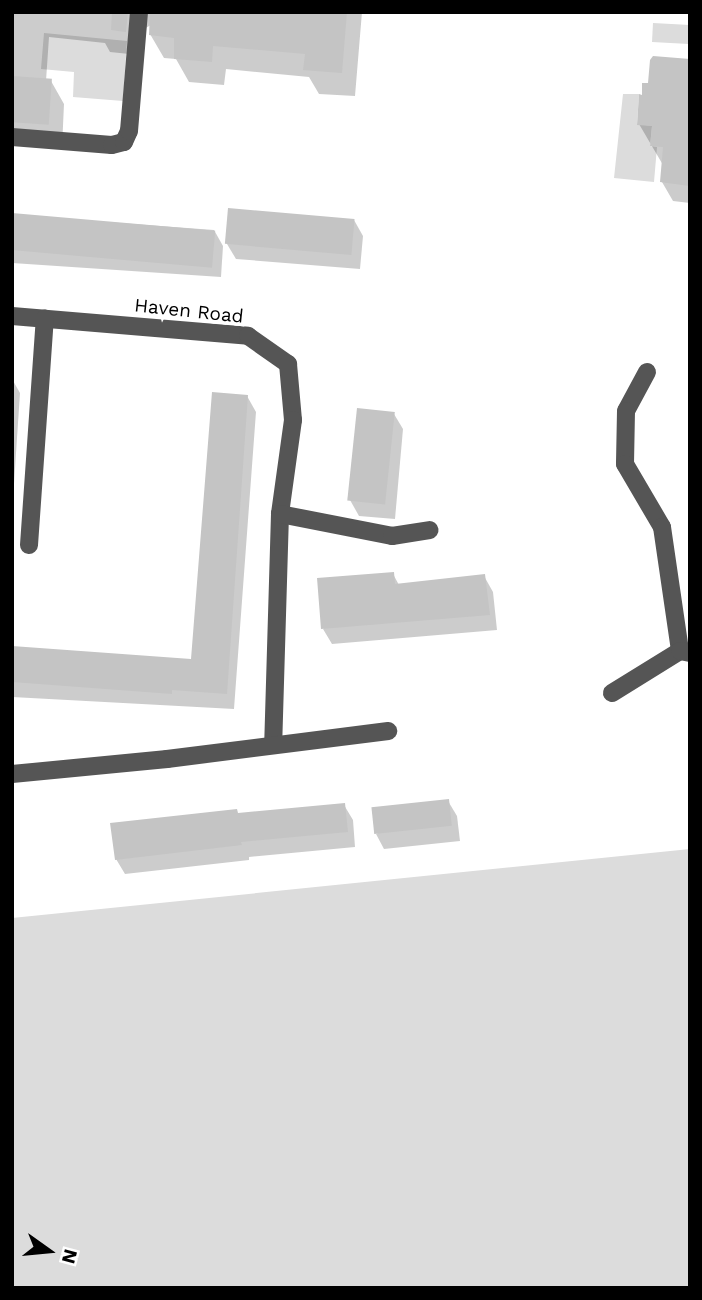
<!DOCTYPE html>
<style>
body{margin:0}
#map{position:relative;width:702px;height:1300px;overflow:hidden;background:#fff;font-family:"Work Sans",sans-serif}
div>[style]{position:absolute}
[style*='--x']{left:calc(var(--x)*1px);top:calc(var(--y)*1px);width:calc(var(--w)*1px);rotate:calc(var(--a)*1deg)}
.green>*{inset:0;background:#dcdcdc;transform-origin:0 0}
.shadow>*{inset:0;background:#0003}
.building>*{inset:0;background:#c4c4c4;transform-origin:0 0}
.minor>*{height:18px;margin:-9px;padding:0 9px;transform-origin:9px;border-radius:9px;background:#555}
span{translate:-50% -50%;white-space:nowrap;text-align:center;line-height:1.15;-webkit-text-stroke:7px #fff;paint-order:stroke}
.street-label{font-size:19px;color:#000}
.frame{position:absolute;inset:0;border:14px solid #000;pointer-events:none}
.north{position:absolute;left:14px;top:1216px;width:70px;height:70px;-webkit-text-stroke:5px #fff;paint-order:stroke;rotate:105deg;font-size:19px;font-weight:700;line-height:28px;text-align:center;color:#000}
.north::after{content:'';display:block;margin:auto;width:24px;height:32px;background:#000;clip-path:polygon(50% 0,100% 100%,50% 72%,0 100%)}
</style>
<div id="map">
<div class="green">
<i style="left:653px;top:23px;width:37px;height:19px;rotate:3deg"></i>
<i style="clip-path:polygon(44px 33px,127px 41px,123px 101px,73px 97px,74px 72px,41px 69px)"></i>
<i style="clip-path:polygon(623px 94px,639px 94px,637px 124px,652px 126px,650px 146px,657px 147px,654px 182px,614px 178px)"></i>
<i style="clip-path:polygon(690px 849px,690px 1288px,12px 1288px,12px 918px)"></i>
</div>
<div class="shadow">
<i style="clip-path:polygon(12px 12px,362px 12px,355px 96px,319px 94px,309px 77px,226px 69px,224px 85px,189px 82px,176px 59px,164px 58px,150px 34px,151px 25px,142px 30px,139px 55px,110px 52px,105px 43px,49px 37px,46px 81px,51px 81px,64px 104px,62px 148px,12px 143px)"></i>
<i style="clip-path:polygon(690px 61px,690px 203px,673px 201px,662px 182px,663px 165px,639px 124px,643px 97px,649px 85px)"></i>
<i style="clip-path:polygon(12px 215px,214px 230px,223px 246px,221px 277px,12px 263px)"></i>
<i style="clip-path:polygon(354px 220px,363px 236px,360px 269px,236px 259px,227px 244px)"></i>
<i style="clip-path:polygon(12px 379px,20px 393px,12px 514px)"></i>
<i style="clip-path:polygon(247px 396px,256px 412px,234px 709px,12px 697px,12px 647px,192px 661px)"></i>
<i style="clip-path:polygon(394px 414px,403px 429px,395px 519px,359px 516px,350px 500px)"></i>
<i style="clip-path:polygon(393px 574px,399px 585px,484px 576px,493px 592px,497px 630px,332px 644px,323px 629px)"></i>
<i style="clip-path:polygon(448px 801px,457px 816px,460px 841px,384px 849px,376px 834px)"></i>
<i style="clip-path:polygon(344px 805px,353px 820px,355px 847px,249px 857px,249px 860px,125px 874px,116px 859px,239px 814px)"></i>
</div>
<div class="building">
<i style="clip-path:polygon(112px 12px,128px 12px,126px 32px,111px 30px)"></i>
<i style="clip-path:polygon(150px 12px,347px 12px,342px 73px,303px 70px,305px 54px,213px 46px,212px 62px,174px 59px,174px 38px,149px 35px)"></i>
<i style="clip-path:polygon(653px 56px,690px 59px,690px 186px,660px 182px,663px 147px,650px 146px,652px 126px,637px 125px,639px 94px,642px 95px,642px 83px,648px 83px,650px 60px)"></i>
<i style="left:12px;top:76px;width:40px;height:46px;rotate:4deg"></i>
<i style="left:228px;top:208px;width:127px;height:36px;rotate:5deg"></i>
<i style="left:12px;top:213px;width:204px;height:37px;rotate:5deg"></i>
<i style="clip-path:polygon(212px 392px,248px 395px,227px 694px,172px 690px,172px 694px,12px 682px,12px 646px,191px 659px)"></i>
<i style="left:357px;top:408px;width:38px;height:93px;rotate:6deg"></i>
<i style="clip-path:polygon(394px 572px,395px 584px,485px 574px,490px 615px,321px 629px,317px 578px)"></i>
<i style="left:449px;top:799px;width:27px;height:78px;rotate:84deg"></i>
<i style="clip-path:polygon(345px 803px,348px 832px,241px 842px,242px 845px,115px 860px,110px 823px,237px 809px,238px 813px)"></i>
</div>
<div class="minor">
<i style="--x:12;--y:137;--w:100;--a:4.6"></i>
<i style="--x:112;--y:145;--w:12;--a:-14"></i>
<i style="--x:124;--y:142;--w:12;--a:-66"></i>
<i style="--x:129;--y:131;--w:119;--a:-85.2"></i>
<i style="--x:12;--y:316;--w:237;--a:4.8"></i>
<i style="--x:248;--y:336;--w:49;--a:35"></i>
<i style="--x:288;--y:364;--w:56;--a:84.9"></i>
<i style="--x:293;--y:420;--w:95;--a:97.9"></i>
<i style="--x:280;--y:514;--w:230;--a:91.7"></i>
<i style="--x:647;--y:372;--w:44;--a:118.3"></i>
<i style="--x:626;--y:411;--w:53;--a:91.1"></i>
<i style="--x:625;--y:464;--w:73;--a:59.6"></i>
<i style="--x:662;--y:527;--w:125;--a:81.7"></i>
<i style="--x:280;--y:514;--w:114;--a:11.1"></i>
<i style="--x:392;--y:536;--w:38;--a:-9"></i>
<i style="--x:29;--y:545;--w:227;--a:-86"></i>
<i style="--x:612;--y:693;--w:80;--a:-31.7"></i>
<i style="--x:680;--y:651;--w:10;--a:11"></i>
<i style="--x:12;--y:774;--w:156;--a:-5.5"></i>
<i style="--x:167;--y:759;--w:223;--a:-7.2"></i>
</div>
<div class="street-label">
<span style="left:189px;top:311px;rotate:6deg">Haven Road</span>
</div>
<div class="frame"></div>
<div class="north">N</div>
</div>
